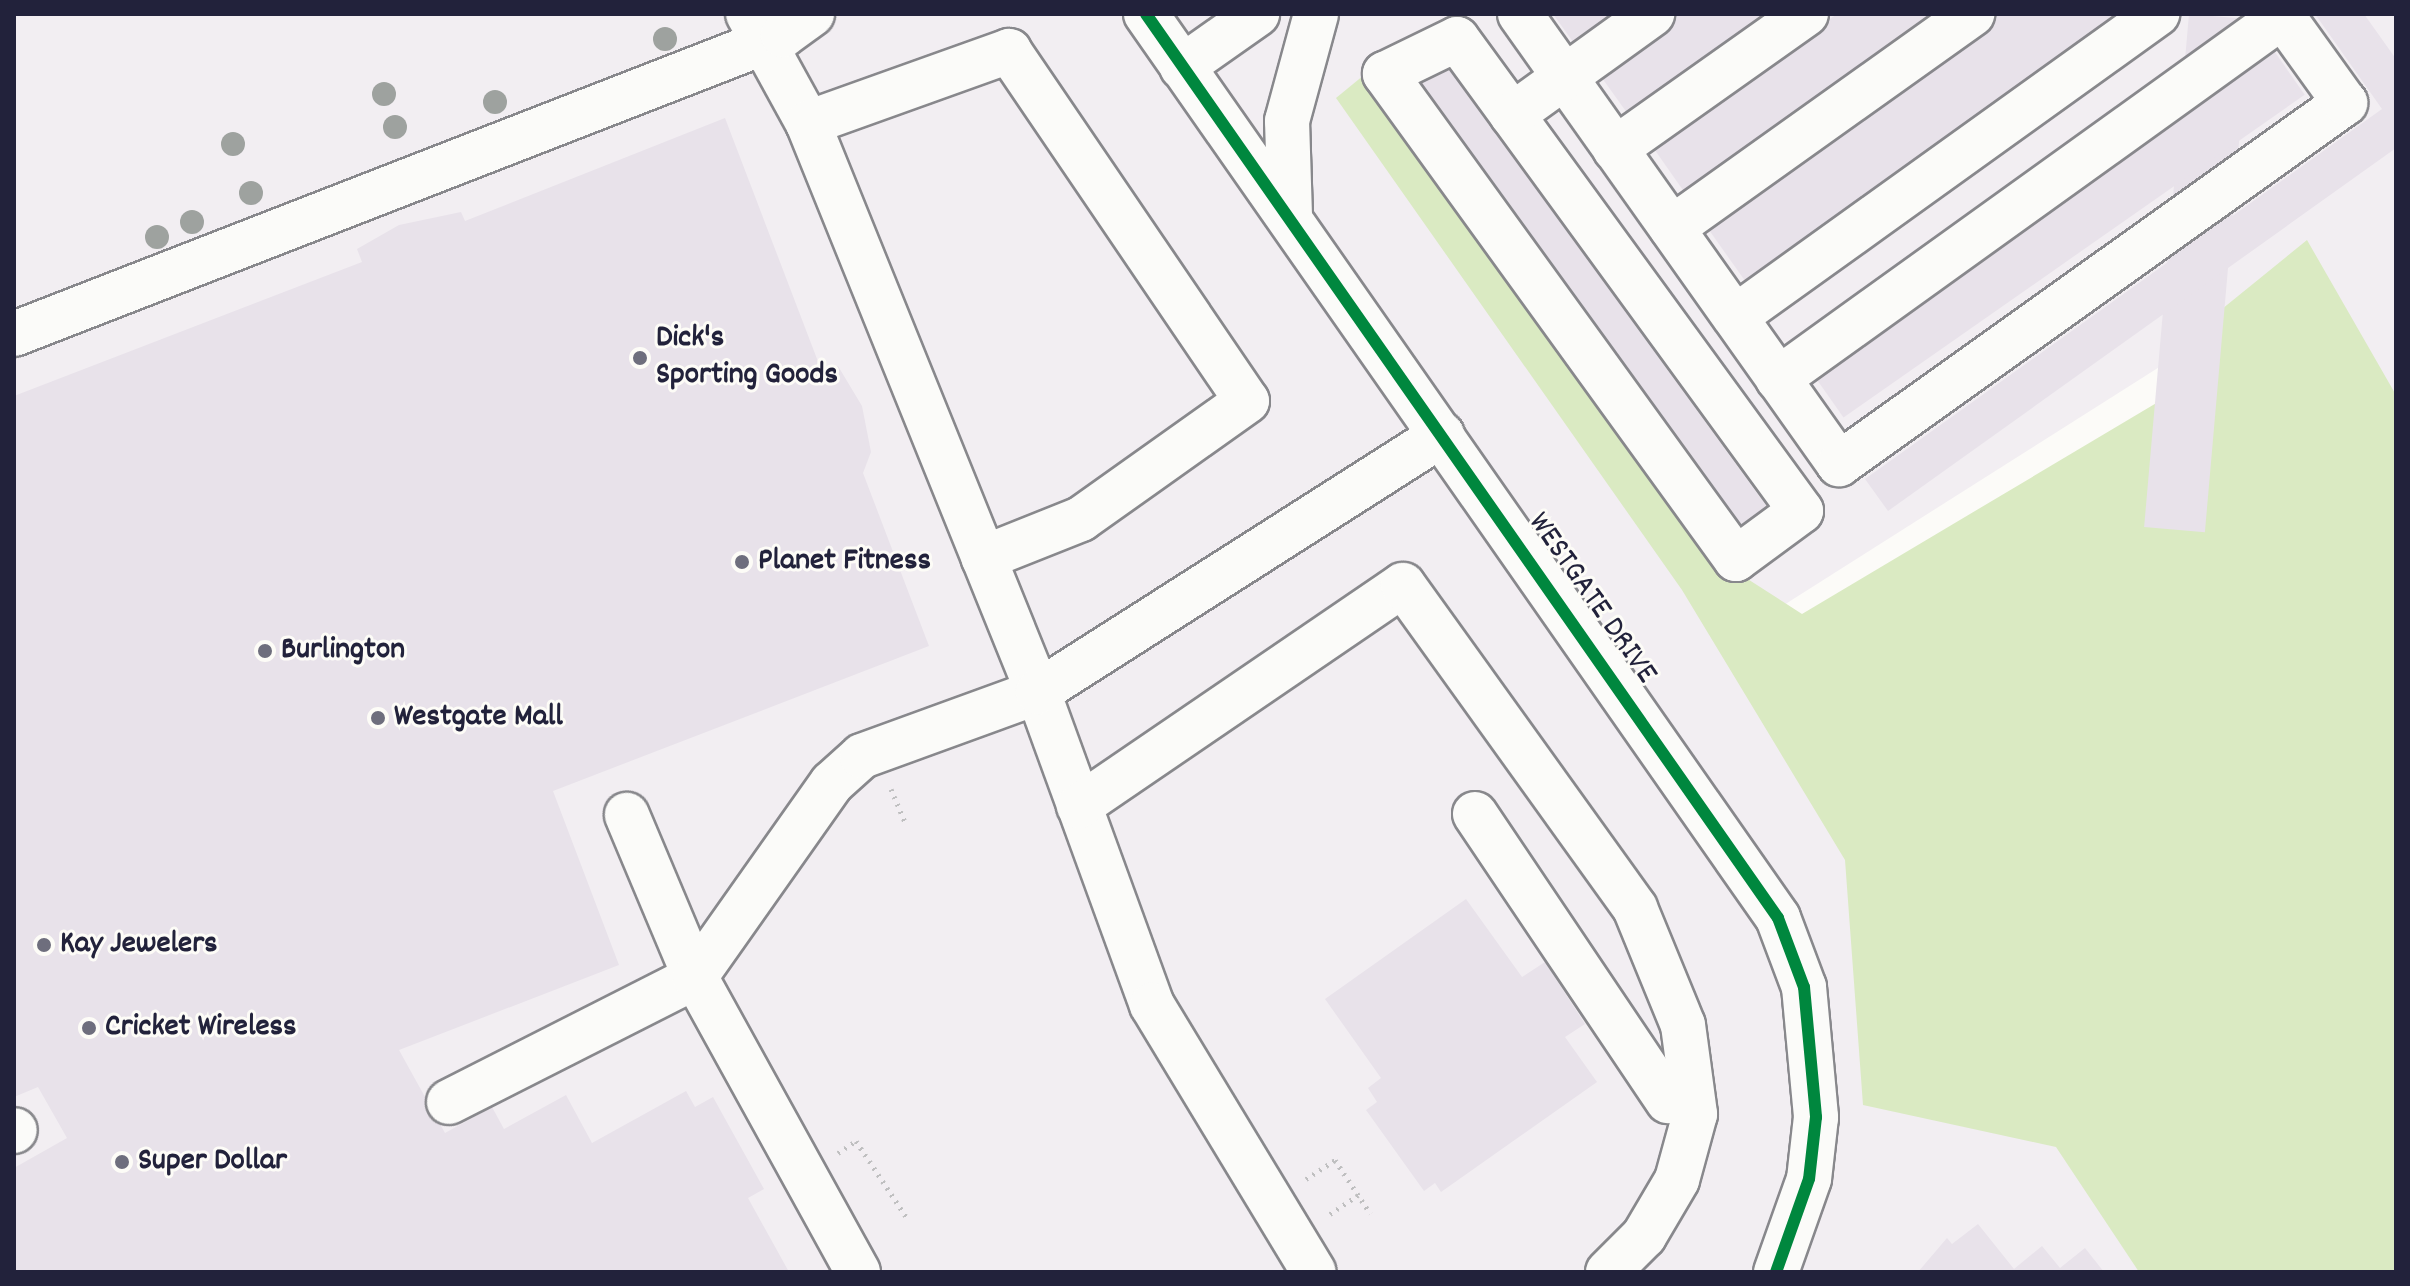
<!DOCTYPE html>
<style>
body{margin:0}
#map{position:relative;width:2410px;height:1286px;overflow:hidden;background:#fcfbf8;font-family:Dekko,sans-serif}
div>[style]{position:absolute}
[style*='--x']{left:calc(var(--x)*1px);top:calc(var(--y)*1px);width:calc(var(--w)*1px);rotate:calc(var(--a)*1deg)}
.built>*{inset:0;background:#f2eef2}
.green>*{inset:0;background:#daeac2}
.building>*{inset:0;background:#e8e2ea;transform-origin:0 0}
.path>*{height:5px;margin-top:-2.5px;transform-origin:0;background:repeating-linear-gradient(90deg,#bfbfc0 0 2px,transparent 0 8px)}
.roads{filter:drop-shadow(2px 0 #88888c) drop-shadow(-2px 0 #88888c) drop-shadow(0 2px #88888c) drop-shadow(0 -2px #88888c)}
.minor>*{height:44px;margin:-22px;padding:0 22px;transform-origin:22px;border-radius:22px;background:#fbfbf9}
.cycleway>*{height:12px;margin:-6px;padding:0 6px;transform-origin:6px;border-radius:6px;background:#00873e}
.trees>*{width:24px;height:24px;margin:-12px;border-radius:50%;background:#9ea29f}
.dots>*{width:22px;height:22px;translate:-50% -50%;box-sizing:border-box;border:4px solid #fdfcf7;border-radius:50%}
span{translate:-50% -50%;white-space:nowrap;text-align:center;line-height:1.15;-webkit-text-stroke:6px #fdfcf7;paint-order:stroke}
.poi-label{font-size:32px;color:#22223b;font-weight:700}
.left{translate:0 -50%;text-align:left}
.street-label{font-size:32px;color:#22223b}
.frame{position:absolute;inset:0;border:16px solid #22223b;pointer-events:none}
</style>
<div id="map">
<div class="built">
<i style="clip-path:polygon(14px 14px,2396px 14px,2396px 461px,2292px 283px,1738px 634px,2159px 1272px,14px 1272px)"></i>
</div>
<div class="green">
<i style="clip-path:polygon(1375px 66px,1732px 569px,1802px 614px,2185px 386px,2206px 322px,2307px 240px,2396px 395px,2396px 1272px,2139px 1272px,2056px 1147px,1863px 1105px,1845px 860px,1682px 590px,1336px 98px)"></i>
</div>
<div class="building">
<i style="clip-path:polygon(1553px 14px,1620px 14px,1576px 46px)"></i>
<i style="clip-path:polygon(1677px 14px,1775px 14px,1630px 117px,1597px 71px)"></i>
<i style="clip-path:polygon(1837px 14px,1937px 14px,1685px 193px,1652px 146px)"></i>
<i style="clip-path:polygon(1996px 14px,2126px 14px,1748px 285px,1704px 223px)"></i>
<i style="left:2189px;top:14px;width:61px;height:515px;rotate:5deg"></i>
<i style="clip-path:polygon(2315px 14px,2364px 14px,2396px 59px,2396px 148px,1888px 511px,1865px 479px,2382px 109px)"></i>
<i style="left:2272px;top:48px;width:57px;height:563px;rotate:55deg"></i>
<i style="left:1443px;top:61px;width:561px;height:41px;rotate:54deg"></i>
<i style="clip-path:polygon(725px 118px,822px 372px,838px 366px,862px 406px,871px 452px,863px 473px,929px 646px,553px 791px,619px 965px,399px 1050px,445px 1133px,492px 1107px,504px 1129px,566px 1095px,592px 1143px,686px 1091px,695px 1107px,713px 1097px,764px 1189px,748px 1198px,789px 1272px,16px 1272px,14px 1168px,67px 1138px,38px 1087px,14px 1097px,14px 396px,362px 262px,357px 249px,399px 225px,461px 212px,465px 221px)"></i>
<i style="clip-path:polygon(1466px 899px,1522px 977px,1545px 962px,1585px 1024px,1565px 1037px,1597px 1082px,1441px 1192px,1435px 1183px,1424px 1191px,1366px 1110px,1377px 1102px,1368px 1088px,1381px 1078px,1325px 999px)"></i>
<i style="clip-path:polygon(1978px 1224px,2014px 1269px,2042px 1246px,2060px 1268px,2085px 1248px,2104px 1272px,1918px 1272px,1947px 1238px,1952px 1244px)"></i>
</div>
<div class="path">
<i style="--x:891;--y:789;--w:39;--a:67"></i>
<i style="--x:838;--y:1153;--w:22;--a:-34"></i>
<i style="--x:856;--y:1141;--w:92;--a:56.5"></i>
<i style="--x:1306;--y:1179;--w:35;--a:-33"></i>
<i style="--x:1335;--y:1160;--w:64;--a:56.6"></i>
<i style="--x:1330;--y:1214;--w:34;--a:-34"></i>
</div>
<div class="roads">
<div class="minor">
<i style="--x:748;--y:14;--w:124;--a:61.2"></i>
<i style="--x:808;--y:123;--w:614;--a:67.99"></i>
<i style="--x:1038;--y:692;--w:333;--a:70"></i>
<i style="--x:1152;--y:1005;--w:312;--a:58.8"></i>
<i style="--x:1146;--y:14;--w:1103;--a:55.04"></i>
<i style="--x:1778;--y:918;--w:74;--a:69.4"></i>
<i style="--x:1804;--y:987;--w:131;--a:84.7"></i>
<i style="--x:1816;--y:1117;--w:62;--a:96.4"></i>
<i style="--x:1809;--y:1179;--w:99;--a:109.5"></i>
<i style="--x:1520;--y:14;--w:552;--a:54.67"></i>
<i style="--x:1839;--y:464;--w:622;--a:-35.51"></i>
<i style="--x:2345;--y:103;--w:110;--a:-125.7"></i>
<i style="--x:1457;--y:39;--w:584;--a:53.91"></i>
<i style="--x:1801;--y:511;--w:81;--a:143.6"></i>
<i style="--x:1736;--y:559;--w:599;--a:-125.89"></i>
<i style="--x:1385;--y:74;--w:80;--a:-25.9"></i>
<i style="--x:1182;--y:67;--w:92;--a:-35.2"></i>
<i style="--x:1512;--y:115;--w:173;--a:-35.8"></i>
<i style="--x:808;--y:123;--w:214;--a:-19.7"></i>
<i style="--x:1009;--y:51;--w:423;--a:55.8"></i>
<i style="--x:1247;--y:401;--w:204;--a:144.6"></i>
<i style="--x:1081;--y:519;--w:105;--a:158.3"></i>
<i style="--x:1615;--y:149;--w:234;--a:-35.3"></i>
<i style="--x:1290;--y:216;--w:95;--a:-91.8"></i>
<i style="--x:1287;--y:121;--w:111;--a:-74.8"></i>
<i style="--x:1672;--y:228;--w:369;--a:-35.5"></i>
<i style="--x:1735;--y:317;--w:520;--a:-35.68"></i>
<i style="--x:14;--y:334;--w:825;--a:-21.25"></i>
<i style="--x:783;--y:35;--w:36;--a:-36"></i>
<i style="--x:1778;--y:379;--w:622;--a:-35.71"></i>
<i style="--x:1079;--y:806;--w:392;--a:-34.3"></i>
<i style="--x:1403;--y:585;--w:398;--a:54.3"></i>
<i style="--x:1635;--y:908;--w:126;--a:67.7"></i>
<i style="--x:1683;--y:1025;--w:90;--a:82.3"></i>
<i style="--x:1695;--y:1114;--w:68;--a:105.3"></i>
<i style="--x:1677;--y:1180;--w:65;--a:120.5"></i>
<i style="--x:1644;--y:1236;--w:51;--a:135"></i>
<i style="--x:1475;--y:814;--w:346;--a:56.1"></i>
<i style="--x:449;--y:1102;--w:276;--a:-26.9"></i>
<i style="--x:695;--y:977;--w:176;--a:-112.8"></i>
<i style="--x:14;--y:1131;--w:1;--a:-45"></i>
<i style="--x:858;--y:1272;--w:337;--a:-118.9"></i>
<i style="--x:695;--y:977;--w:237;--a:-54.8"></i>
<i style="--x:832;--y:783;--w:40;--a:-42"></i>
<i style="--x:862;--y:756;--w:187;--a:-20"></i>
<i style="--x:1038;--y:692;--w:479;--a:-32.5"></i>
</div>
</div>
<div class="cycleway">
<i style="--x:1146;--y:14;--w:1103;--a:55.04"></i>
<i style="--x:1778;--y:918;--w:74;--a:69.4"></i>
<i style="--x:1804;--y:987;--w:131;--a:84.7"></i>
<i style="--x:1816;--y:1117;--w:62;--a:96.4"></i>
<i style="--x:1809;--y:1179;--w:99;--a:109.5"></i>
</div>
<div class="trees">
<i style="left:665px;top:39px"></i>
<i style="left:384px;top:94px"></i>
<i style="left:495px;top:102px"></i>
<i style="left:395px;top:127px"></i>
<i style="left:233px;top:144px"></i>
<i style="left:251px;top:193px"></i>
<i style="left:192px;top:222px"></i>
<i style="left:157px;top:237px"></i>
</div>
<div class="dots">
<i style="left:640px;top:358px;background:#6e6e7d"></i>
<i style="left:742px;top:562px;background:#6e6e7d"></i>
<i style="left:265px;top:651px;background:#6e6e7d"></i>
<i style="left:378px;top:718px;background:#6e6e7d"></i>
<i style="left:44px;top:945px;background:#6e6e7d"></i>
<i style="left:89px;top:1028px;background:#6e6e7d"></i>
<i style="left:122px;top:1162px;background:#6e6e7d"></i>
</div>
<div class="poi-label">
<span class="left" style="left:656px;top:358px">Dick's<br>Sporting Goods</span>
<span class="left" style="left:758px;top:562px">Planet Fitness</span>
<span class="left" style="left:281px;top:651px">Burlington</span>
<span class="left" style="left:394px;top:718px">Westgate Mall</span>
<span class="left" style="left:60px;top:945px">Kay Jewelers</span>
<span class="left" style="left:105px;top:1028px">Cricket Wireless</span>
<span class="left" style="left:138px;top:1162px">Super Dollar</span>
</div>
<div class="street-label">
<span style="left:1591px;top:599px;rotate:55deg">WESTGATE DRIVE</span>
</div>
<div class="frame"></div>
</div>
